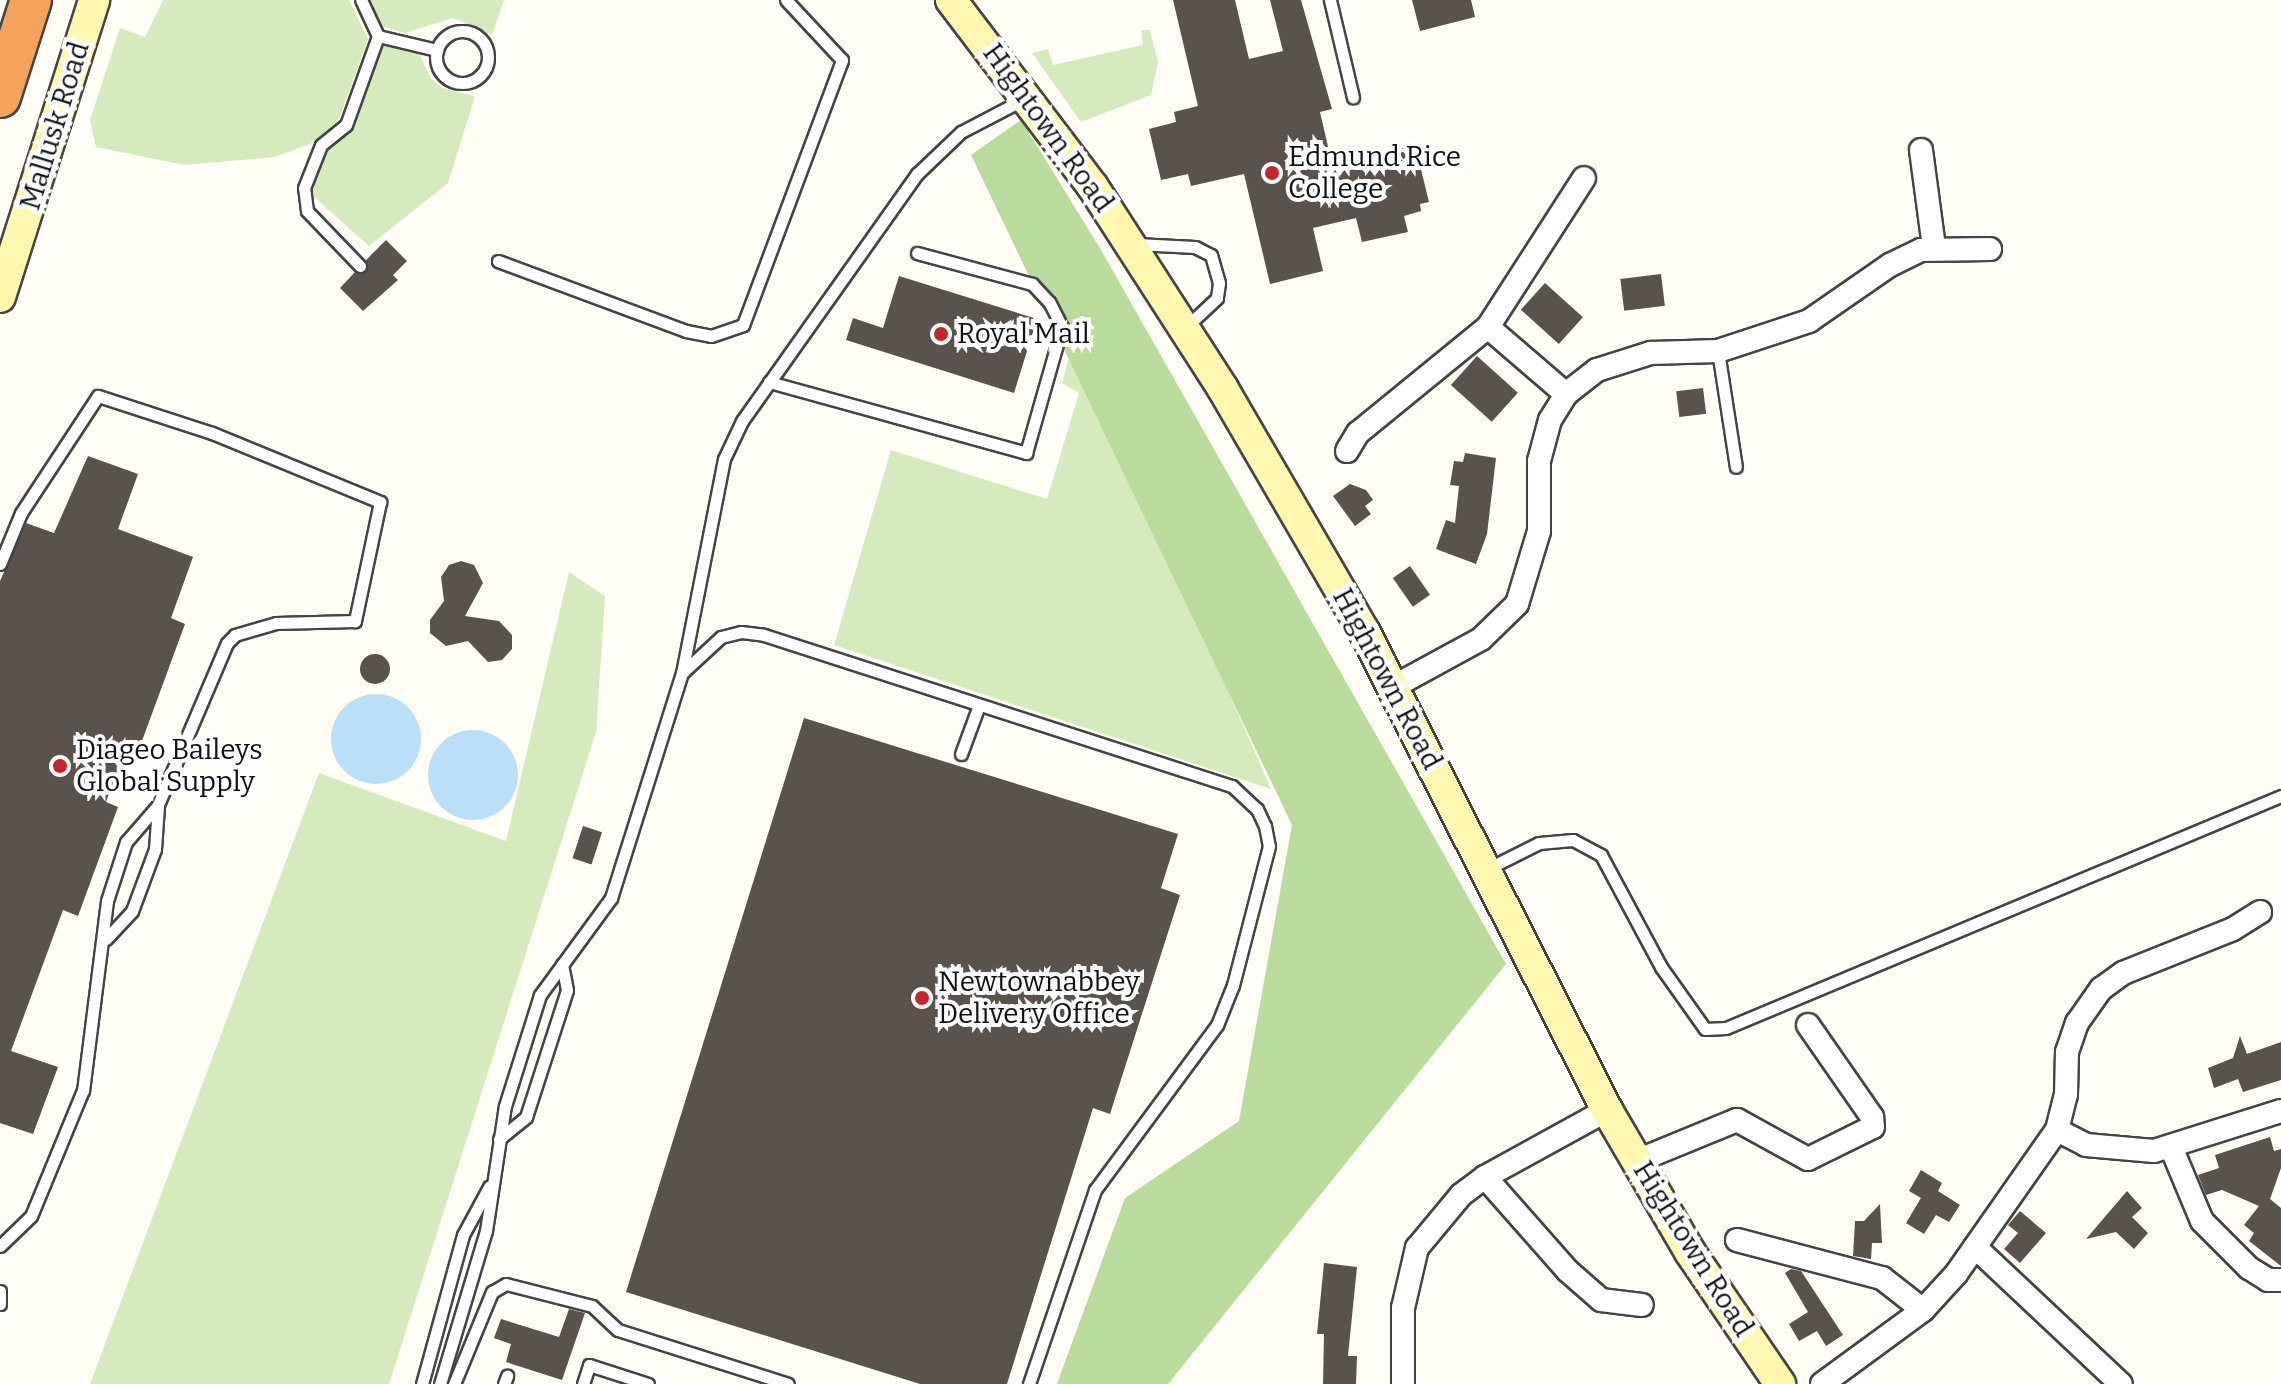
<!DOCTYPE html>
<style>
body{margin:0}
#map{position:relative;width:2281px;height:1384px;overflow:hidden;background:#fffdf5;font-family:Bitter,serif}
div>[style]{position:absolute}
[style*='--x']{left:calc(var(--x)*1px);top:calc(var(--y)*1px);width:calc(var(--w)*1px);rotate:calc(var(--a)*1deg)}
.green>*{inset:0;background:#d5ebbd}
.forest>*{inset:0;background:#b9dc9c}
.water>*{inset:0;background:#b9e0f7}
.round{border-radius:50%}
.building>*{inset:0;background:#5a524d;transform-origin:0 0}
.roads{filter:drop-shadow(2px 0 #444) drop-shadow(-2px 0 #444) drop-shadow(0 2px #444) drop-shadow(0 -2px #444)}
.service>*{height:11px;margin:-5.5px;padding:0 5.5px;transform-origin:5.5px;border-radius:5.5px;background:#fff}
.service>.ring{margin:-5.5px;padding:0;box-sizing:content-box;background:none;border:11px solid #fff;border-radius:50%}
.minor>*{height:22px;margin:-11px;padding:0 11px;transform-origin:11px;border-radius:11px;background:#fff}
.secondary>*{height:30px;margin:-15px;padding:0 15px;transform-origin:15px;border-radius:15px;background:#fff6b0}
.motorway>*{height:40px;margin:-20px;padding:0 20px;transform-origin:20px;border-radius:20px;background:#f5a25d}
.dots>*{width:22px;height:22px;translate:-50% -50%;box-sizing:border-box;border:4px solid #fff;border-radius:50%}
span{translate:-50% -50%;white-space:nowrap;text-align:center;line-height:1.15;-webkit-text-stroke:8px #fff;paint-order:stroke}
.street-label{font-size:28px;color:#111}
.poi-label{font-size:28px;color:#111}
.left{translate:0 -50%;text-align:left}
</style>
<div id="map">
<div class="green">
<i style="clip-path:polygon(163px 0,349px 0,368px 39px,339px 119px,312px 143px,275px 157px,184px 165px,96px 147px,90px 120px,120px 28px,145px 37px)"></i>
<i style="clip-path:polygon(370px 0,504px 0,492px 35px,453px 18px,405px 33px,382px 26px)"></i>
<i style="clip-path:polygon(1141px 30px,1150px 30px,1158px 62px,1151px 95px,1081px 122px,1032px 53px,1048px 49px,1053px 65px,1143px 45px)"></i>
<i style="clip-path:polygon(383px 42px,420px 55px,431px 79px,442px 88px,475px 96px,448px 183px,369px 246px,313px 196px,316px 163px,352px 125px)"></i>
<i style="clip-path:polygon(1074px 340px,1271px 789px,834px 645px,891px 450px,1047px 499px,1079px 393px,1062px 383px)"></i>
<i style="clip-path:polygon(569px 572px,605px 596px,596px 732px,389px 1384px,90px 1384px,319px 773px,506px 841px)"></i>
</div>
<div class="forest">
<i style="clip-path:polygon(1021px 120px,1101px 250px,1506px 964px,1168px 1384px,1057px 1384px,1125px 1198px,1239px 1121px,1292px 825px,971px 155px)"></i>
</div>
<div class="water">
<i class="round" style="left:331px;top:694px;width:90px;height:90px"></i>
<i class="round" style="left:428px;top:730px;width:90px;height:90px"></i>
</div>
<div class="building">
<i style="clip-path:polygon(1173px 0,1235px 0,1249px 59px,1283px 51px,1270px 0,1301px 0,1332px 109px,1320px 112px,1332px 164px,1415px 145px,1429px 202px,1420px 204px,1421px 211px,1404px 216px,1408px 232px,1362px 242px,1356px 218px,1313px 228px,1323px 271px,1270px 284px,1244px 174px,1191px 186px,1188px 174px,1161px 180px,1149px 129px,1176px 122px,1174px 112px,1198px 106px)"></i>
<i style="clip-path:polygon(1412px 0,1471px 0,1475px 17px,1420px 31px)"></i>
<i style="clip-path:polygon(386px 240px,407px 261px,393px 275px,398px 280px,363px 311px,340px 288px,355px 272px,366px 272px,366px 260px)"></i>
<i style="left:1661px;top:274px;width:32px;height:41px;rotate:83deg"></i>
<i style="clip-path:polygon(899px 276px,1037px 319px,1014px 393px,846px 340px,853px 318px,883px 328px)"></i>
<i style="left:1545px;top:283px;width:51px;height:36px;rotate:42deg"></i>
<i style="left:1477px;top:356px;width:55px;height:39px;rotate:42deg"></i>
<i style="left:1703px;top:388px;width:26px;height:27px;rotate:83deg"></i>
<i style="clip-path:polygon(1465px 453px,1496px 458px,1487px 534px,1476px 564px,1436px 549px,1446px 520px,1455px 523px,1459px 486px,1450px 485px,1454px 461px,1463px 462px)"></i>
<i style="clip-path:polygon(88px 456px,138px 474px,118px 529px,193px 557px,171px 618px,185px 624px,132px 768px,120px 764px,106px 802px,118px 807px,78px 916px,63px 910px,11px 1051px,58px 1067px,33px 1134px,0 1123px,0 581px,26px 523px,54px 533px)"></i>
<i style="clip-path:polygon(1350px 484px,1366px 490px,1373px 500px,1365px 506px,1371px 514px,1355px 526px,1333px 496px)"></i>
<i style="clip-path:polygon(461px 561px,474px 565px,483px 583px,465px 616px,499px 621px,512px 635px,512px 649px,502px 660px,488px 662px,468px 641px,446px 646px,430px 633px,430px 620px,444px 601px,441px 577px,449px 565px)"></i>
<i style="left:1410px;top:566px;width:35px;height:21px;rotate:55deg"></i>
<i class="round" style="left:360px;top:654px;width:30px;height:30px"></i>
<i style="clip-path:polygon(804px 718px,1178px 834px,1161px 888px,1180px 895px,1110px 1114px,1093px 1108px,1007px 1384px,920px 1384px,626px 1292px)"></i>
<i style="left:583px;top:826px;width:20px;height:34px;rotate:18deg"></i>
<i style="clip-path:polygon(2240px 1036px,2247px 1054px,2281px 1042px,2281px 1080px,2243px 1092px,2238px 1079px,2214px 1088px,2208px 1068px,2233px 1058px)"></i>
<i style="clip-path:polygon(2270px 1137px,2274px 1151px,2281px 1149px,2281px 1168px,2270px 1199px,2281px 1208px,2281px 1266px,2249px 1241px,2254px 1233px,2244px 1225px,2259px 1206px,2222px 1190px,2206px 1195px,2198px 1175px,2219px 1168px,2215px 1155px)"></i>
<i style="clip-path:polygon(1921px 1170px,1942px 1183px,1938px 1191px,1960px 1205px,1949px 1222px,1936px 1215px,1924px 1234px,1906px 1223px,1921px 1198px,1909px 1191px)"></i>
<i style="clip-path:polygon(2127px 1191px,2142px 1208px,2132px 1217px,2148px 1233px,2134px 1249px,2116px 1232px,2086px 1239px)"></i>
<i style="clip-path:polygon(1880px 1204px,1882px 1243px,1872px 1243px,1871px 1259px,1853px 1256px,1855px 1221px,1864px 1221px)"></i>
<i style="clip-path:polygon(2020px 1211px,2046px 1233px,2020px 1263px,2004px 1249px,2018px 1233px,2008px 1225px)"></i>
<i style="clip-path:polygon(1324px 1263px,1357px 1267px,1348px 1356px,1357px 1356px,1356px 1384px,1323px 1384px,1324px 1334px,1317px 1334px)"></i>
<i style="clip-path:polygon(1791px 1269px,1801px 1271px,1843px 1335px,1826px 1346px,1817px 1331px,1799px 1341px,1789px 1324px,1808px 1312px,1785px 1273px)"></i>
<i style="clip-path:polygon(569px 1309px,585px 1313px,562px 1380px,506px 1362px,511px 1344px,494px 1338px,501px 1319px,559px 1337px)"></i>
</div>
<div class="roads">
<div class="service">
<i style="--x:1330;--y:0;--w:100;--a:76.7"></i>
<i class="ring" style="left:436px;top:31px;width:41px;height:41px"></i>
<i style="--x:378;--y:36;--w:61;--a:13.3"></i>
<i style="--x:1136;--y:244;--w:59;--a:2.9"></i>
<i style="--x:1195;--y:247;--w:18;--a:27"></i>
<i style="--x:1211;--y:255;--w:29;--a:74"></i>
<i style="--x:1219;--y:283;--w:15;--a:98"></i>
<i style="--x:1217;--y:298;--w:41;--a:137"></i>
<i style="--x:498;--y:261;--w:201;--a:20.4"></i>
<i style="--x:686;--y:331;--w:25;--a:11"></i>
<i style="--x:711;--y:336;--w:34;--a:-19"></i>
<i style="--x:743;--y:325;--w:283;--a:-69.5"></i>
<i style="--x:842;--y:60;--w:82;--a:-133"></i>
<i style="--x:360;--y:266;--w:76;--a:-133.9"></i>
<i style="--x:307;--y:211;--w:23;--a:-97"></i>
<i style="--x:304;--y:188;--w:46;--a:-68.4"></i>
<i style="--x:321;--y:145;--w:32;--a:-39"></i>
<i style="--x:346;--y:125;--w:95;--a:-70.2"></i>
<i style="--x:378;--y:36;--w:40;--a:-115"></i>
<i style="--x:1718;--y:351;--w:117;--a:81.2"></i>
<i style="--x:769;--y:382;--w:267;--a:15.4"></i>
<i style="--x:1026;--y:453;--w:131;--a:-74.1"></i>
<i style="--x:1062;--y:327;--w:28;--a:-117"></i>
<i style="--x:1049;--y:302;--w:25;--a:-133"></i>
<i style="--x:1032;--y:284;--w:119;--a:-164.9"></i>
<i style="--x:0;--y:564;--w:55;--a:-67.6"></i>
<i style="--x:21;--y:513;--w:140;--a:-56.7"></i>
<i style="--x:98;--y:396;--w:120;--a:18"></i>
<i style="--x:212;--y:433;--w:182;--a:22.3"></i>
<i style="--x:380;--y:502;--w:122;--a:101.9"></i>
<i style="--x:355;--y:621;--w:79;--a:178.5"></i>
<i style="--x:276;--y:623;--w:43;--a:163.7"></i>
<i style="--x:235;--y:635;--w:11;--a:135"></i>
<i style="--x:227;--y:643;--w:176;--a:113.1"></i>
<i style="--x:158;--y:805;--w:49;--a:130.9"></i>
<i style="--x:126;--y:842;--w:62;--a:107.9"></i>
<i style="--x:107;--y:901;--w:191;--a:97.2"></i>
<i style="--x:83;--y:1090;--w:136;--a:112.4"></i>
<i style="--x:31;--y:1216;--w:43;--a:135.9"></i>
<i style="--x:682;--y:673;--w:218;--a:-78.9"></i>
<i style="--x:724;--y:459;--w:42;--a:-64.7"></i>
<i style="--x:742;--y:421;--w:303;--a:-54.7"></i>
<i style="--x:917;--y:174;--w:61;--a:-43.7"></i>
<i style="--x:961;--y:132;--w:71;--a:-27.6"></i>
<i style="--x:961;--y:754;--w:52;--a:-69.8"></i>
<i style="--x:1487;--y:869;--w:58;--a:-26.6"></i>
<i style="--x:1539;--y:843;--w:34;--a:-5"></i>
<i style="--x:1573;--y:840;--w:32;--a:28"></i>
<i style="--x:1601;--y:855;--w:127;--a:61.8"></i>
<i style="--x:1661;--y:967;--w:76;--a:54.6"></i>
<i style="--x:1705;--y:1029;--w:21;--a:-3"></i>
<i style="--x:1726;--y:1028;--w:602;--a:-22.69"></i>
<i style="--x:106;--y:939;--w:38;--a:-47"></i>
<i style="--x:132;--y:911;--w:66;--a:-69.6"></i>
<i style="--x:155;--y:849;--w:43;--a:-86"></i>
<i style="--x:499;--y:1139;--w:35;--a:-39"></i>
<i style="--x:526;--y:1117;--w:133;--a:-72.1"></i>
<i style="--x:567;--y:990;--w:26;--a:-101"></i>
<i style="--x:0;--y:1291;--w:13;--a:90"></i>
<i style="--x:422;--y:1384;--w:155;--a:-74.6"></i>
<i style="--x:463;--y:1235;--w:55;--a:-61.6"></i>
<i style="--x:440;--y:1384;--w:160;--a:-73.3"></i>
<i style="--x:486;--y:1231;--w:126;--a:-81.4"></i>
<i style="--x:505;--y:1106;--w:116;--a:-72.5"></i>
<i style="--x:540;--y:995;--w:120;--a:-53.8"></i>
<i style="--x:611;--y:898;--w:236;--a:-72.5"></i>
<i style="--x:682;--y:673;--w:53;--a:-42.7"></i>
<i style="--x:721;--y:637;--w:21;--a:-14"></i>
<i style="--x:741;--y:632;--w:23;--a:7"></i>
<i style="--x:764;--y:635;--w:492;--a:17.9"></i>
<i style="--x:1232;--y:786;--w:34;--a:43"></i>
<i style="--x:1257;--y:809;--w:19;--a:65"></i>
<i style="--x:1265;--y:826;--w:20;--a:79"></i>
<i style="--x:1269;--y:846;--w:144;--a:104.5"></i>
<i style="--x:1233;--y:985;--w:43;--a:111.8"></i>
<i style="--x:1217;--y:1025;--w:205;--a:126.5"></i>
<i style="--x:1095;--y:1190;--w:205;--a:108.8"></i>
<i style="--x:454;--y:1384;--w:100;--a:-67.6"></i>
<i style="--x:492;--y:1292;--w:16;--a:-30"></i>
<i style="--x:506;--y:1284;--w:89;--a:14.3"></i>
<i style="--x:592;--y:1306;--w:35;--a:43"></i>
<i style="--x:618;--y:1330;--w:178;--a:17.6"></i>
<i style="--x:504;--y:1384;--w:9;--a:-69"></i>
<i style="--x:583;--y:1384;--w:20;--a:-72"></i>
<i style="--x:589;--y:1365;--w:62;--a:17.9"></i>
</div>
<div class="minor">
<i style="--x:1921;--y:150;--w:99;--a:82.4"></i>
<i style="--x:1488;--y:327;--w:103;--a:40.7"></i>
<i style="--x:1347;--y:451;--w:21;--a:-59"></i>
<i style="--x:1358;--y:433;--w:168;--a:-39.2"></i>
<i style="--x:1488;--y:327;--w:177;--a:-57.2"></i>
<i style="--x:1393;--y:687;--w:100;--a:-28.6"></i>
<i style="--x:1481;--y:639;--w:50;--a:-44.2"></i>
<i style="--x:1517;--y:604;--w:76;--a:-73.2"></i>
<i style="--x:1539;--y:531;--w:70;--a:-90"></i>
<i style="--x:1539;--y:461;--w:42;--a:-75"></i>
<i style="--x:1550;--y:420;--w:31;--a:-58"></i>
<i style="--x:1566;--y:394;--w:39;--a:-38"></i>
<i style="--x:1597;--y:370;--w:57;--a:-17.5"></i>
<i style="--x:1651;--y:353;--w:67;--a:-1.7"></i>
<i style="--x:1718;--y:351;--w:96;--a:-18.2"></i>
<i style="--x:1809;--y:321;--w:98;--a:-34.7"></i>
<i style="--x:1890;--y:265;--w:34;--a:-26"></i>
<i style="--x:1921;--y:250;--w:69;--a:-0.8"></i>
<i style="--x:2057;--y:1130;--w:33;--a:27"></i>
<i style="--x:2086;--y:1145;--w:68;--a:5"></i>
<i style="--x:2154;--y:1151;--w:133;--a:-17.5"></i>
<i style="--x:2171;--y:1147;--w:80;--a:67.3"></i>
<i style="--x:2202;--y:1221;--w:66;--a:45"></i>
<i style="--x:2249;--y:1268;--w:22;--a:32"></i>
<i style="--x:2268;--y:1280;--w:13;--a:0"></i>
<i style="--x:1637;--y:1161;--w:108;--a:-22.3"></i>
<i style="--x:1737;--y:1120;--w:81;--a:28.8"></i>
<i style="--x:1808;--y:1159;--w:72;--a:-26.2"></i>
<i style="--x:1873;--y:1127;--w:10;--a:-96"></i>
<i style="--x:1872;--y:1117;--w:112;--a:-124.8"></i>
<i style="--x:1485;--y:1177;--w:125;--a:48.6"></i>
<i style="--x:1568;--y:1271;--w:44;--a:41.3"></i>
<i style="--x:1601;--y:1300;--w:41;--a:7"></i>
<i style="--x:1737;--y:1240;--w:150;--a:14.7"></i>
<i style="--x:1882;--y:1278;--w:52;--a:38"></i>
<i style="--x:1975;--y:1247;--w:200;--a:43.2"></i>
<i style="--x:1403;--y:1384;--w:76;--a:-90"></i>
<i style="--x:1403;--y:1308;--w:62;--a:-76.9"></i>
<i style="--x:1417;--y:1248;--w:69;--a:-50.3"></i>
<i style="--x:1461;--y:1195;--w:30;--a:-37"></i>
<i style="--x:1485;--y:1177;--w:139;--a:-28.8"></i>
<i style="--x:1822;--y:1384;--w:125;--a:-36.2"></i>
<i style="--x:1923;--y:1310;--w:49;--a:-47.5"></i>
<i style="--x:1956;--y:1274;--w:176;--a:-55"></i>
<i style="--x:2057;--y:1130;--w:36;--a:-76"></i>
<i style="--x:2066;--y:1095;--w:43;--a:-88.7"></i>
<i style="--x:2067;--y:1052;--w:31;--a:-71"></i>
<i style="--x:2077;--y:1023;--w:42;--a:-54.8"></i>
<i style="--x:2101;--y:989;--w:27;--a:-36"></i>
<i style="--x:2123;--y:973;--w:118;--a:-21.8"></i>
<i style="--x:2233;--y:929;--w:32;--a:-32"></i>
</div>
<div class="secondary">
<i style="--x:951;--y:0;--w:235;--a:52.8"></i>
<i style="--x:1093;--y:187;--w:240;--a:57.2"></i>
<i style="--x:1223;--y:389;--w:280;--a:59.8"></i>
<i style="--x:1364;--y:631;--w:537;--a:63.1"></i>
<i style="--x:1607;--y:1110;--w:164;--a:59.7"></i>
<i style="--x:1690;--y:1252;--w:160;--a:55.7"></i>
<i style="--x:0;--y:297;--w:312;--a:-72.4"></i>
</div>
<div class="motorway">
<i style="--x:0;--y:97;--w:102;--a:-72.3"></i>
</div>
</div>
<div class="dots">
<i style="left:1272px;top:173px;background:#c4262e"></i>
<i style="left:941px;top:334px;background:#c4262e"></i>
<i style="left:60px;top:766px;background:#c4262e"></i>
<i style="left:922px;top:998px;background:#c4262e"></i>
</div>
<div class="street-label">
<span style="left:55px;top:126px;rotate:-73deg">Mallusk Road</span>
<span style="left:1048px;top:128px;rotate:54deg">Hightown Road</span>
<span style="left:1387px;top:679px;rotate:62deg">Hightown Road</span>
<span style="left:1693px;top:1249px;rotate:58deg">Hightown Road</span>
</div>
<div class="poi-label">
<span class="left" style="left:1288px;top:173px">Edmund Rice<br>College</span>
<span class="left" style="left:957px;top:334px">Royal Mail</span>
<span class="left" style="left:76px;top:766px">Diageo Baileys<br>Global Supply</span>
<span class="left" style="left:938px;top:998px">Newtownabbey<br>Delivery Office</span>
</div>
</div>
